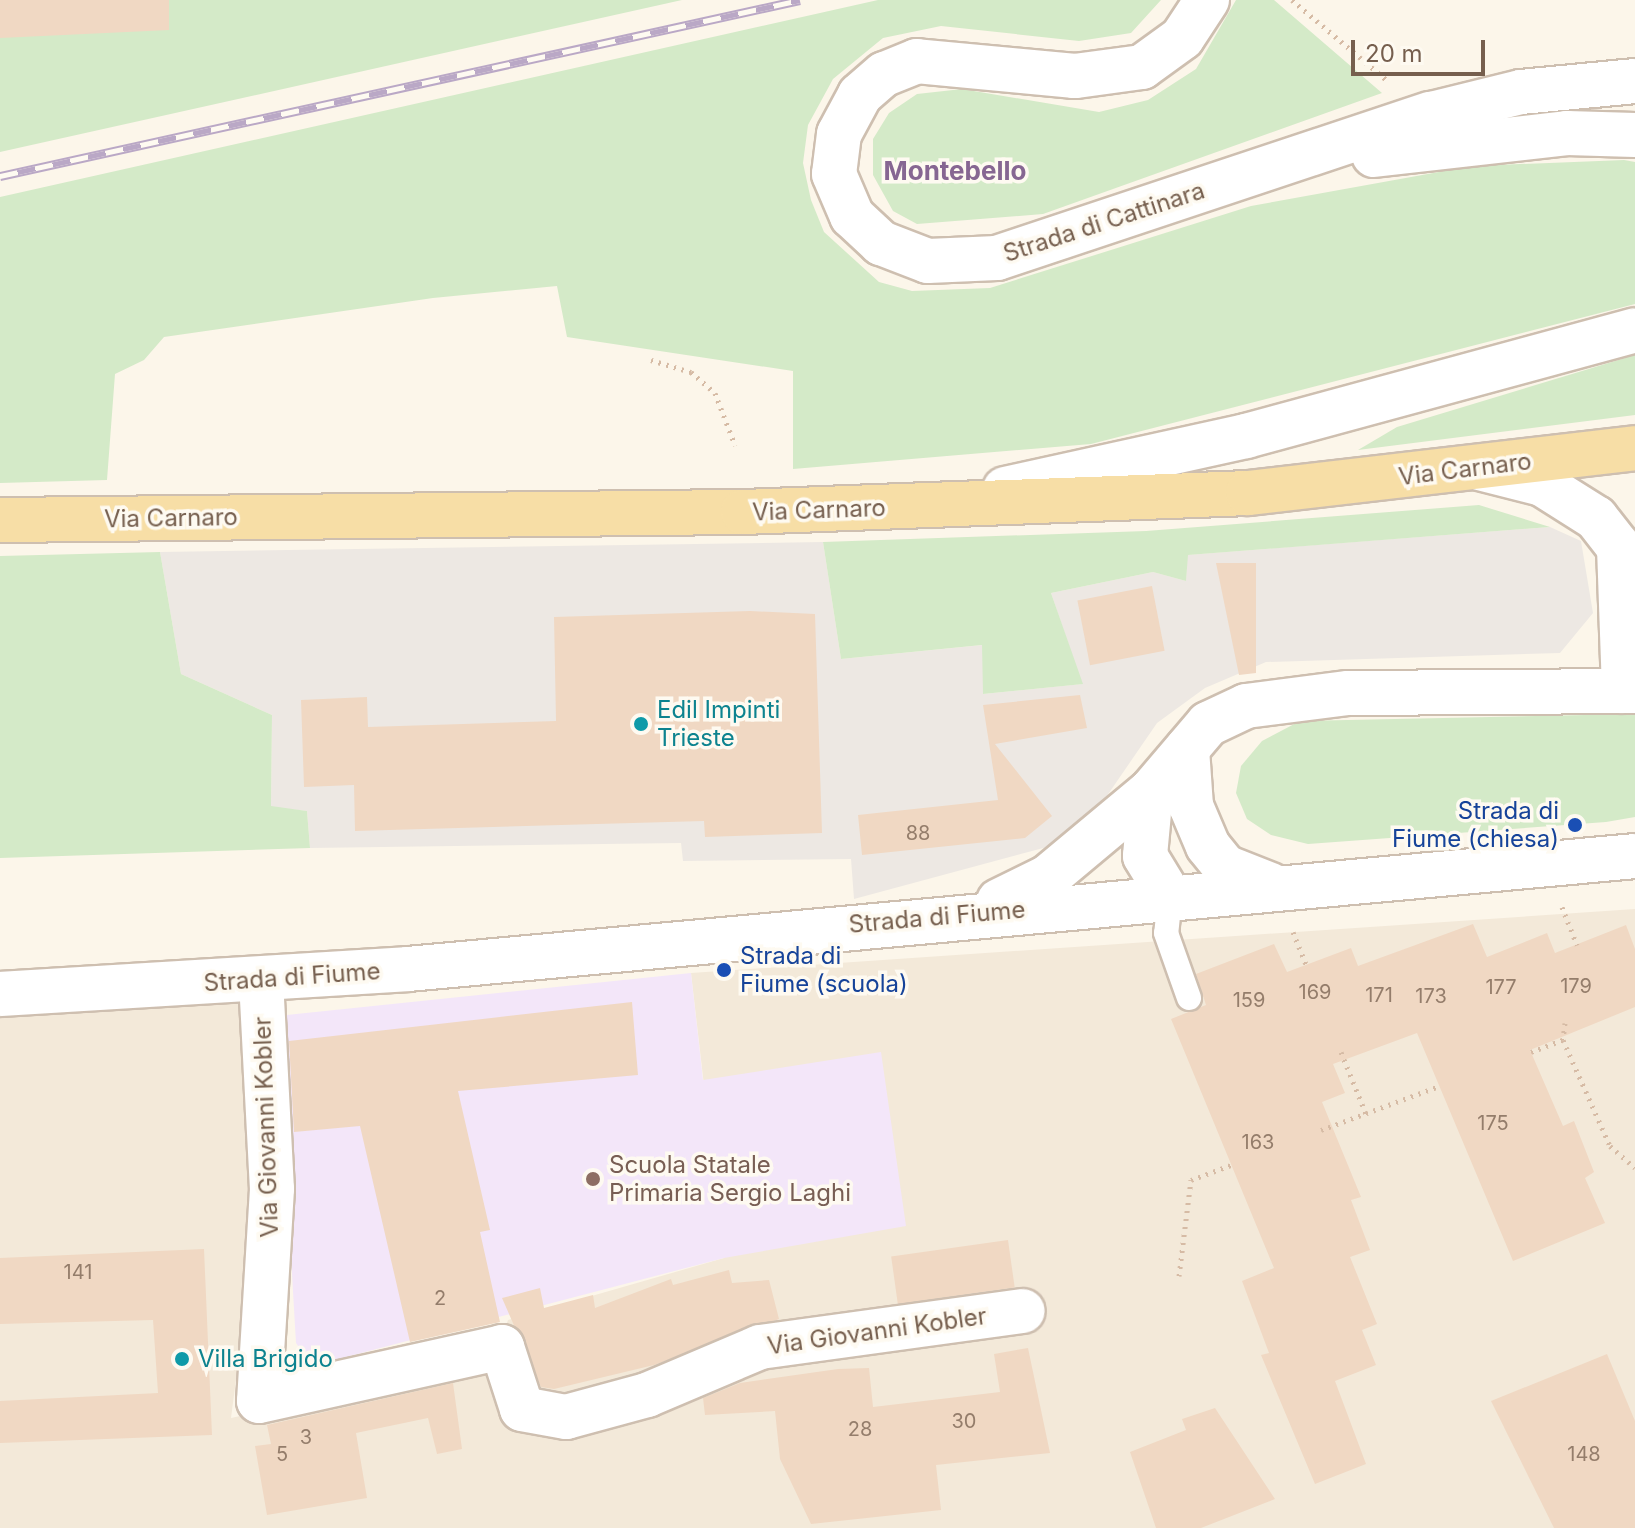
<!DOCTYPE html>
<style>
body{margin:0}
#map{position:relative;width:1635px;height:1528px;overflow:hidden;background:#fcf6ea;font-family:Inter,sans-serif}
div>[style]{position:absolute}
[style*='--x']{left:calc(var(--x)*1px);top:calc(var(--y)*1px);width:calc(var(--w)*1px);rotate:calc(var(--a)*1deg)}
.residential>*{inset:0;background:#f3e9d9}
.industrial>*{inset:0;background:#ede8e3}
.education>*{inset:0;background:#f3e6f9}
.green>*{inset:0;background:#d4eac8}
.building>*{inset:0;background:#f0d8c3;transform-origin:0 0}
.path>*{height:5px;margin-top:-2.5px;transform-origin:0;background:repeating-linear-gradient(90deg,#d6bba5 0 2px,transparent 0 8px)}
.roads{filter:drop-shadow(2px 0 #cebfb0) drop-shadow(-2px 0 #cebfb0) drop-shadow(0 2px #cebfb0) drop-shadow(0 -2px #cebfb0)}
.lane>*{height:24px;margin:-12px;padding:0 12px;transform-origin:12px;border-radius:12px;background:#fff}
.street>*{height:44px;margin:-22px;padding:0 22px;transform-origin:22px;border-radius:22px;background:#fff}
.secondary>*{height:44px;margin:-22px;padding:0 22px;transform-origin:22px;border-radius:22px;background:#fff}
.primary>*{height:44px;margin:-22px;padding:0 22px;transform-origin:22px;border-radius:22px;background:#f7dea6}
.rail>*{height:9px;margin-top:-4.5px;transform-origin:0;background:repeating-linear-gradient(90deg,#fefaf1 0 18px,#baa8c6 0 36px);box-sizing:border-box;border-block:2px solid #baa8c6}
.dots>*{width:22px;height:22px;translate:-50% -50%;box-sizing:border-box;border:4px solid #fefaf1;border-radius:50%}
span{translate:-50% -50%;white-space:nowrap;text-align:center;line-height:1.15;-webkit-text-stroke:7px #fefaf1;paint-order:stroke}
.number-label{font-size:20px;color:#947d6b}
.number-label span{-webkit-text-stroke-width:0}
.street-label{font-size:24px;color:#765f4e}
.culture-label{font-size:24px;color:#0d838f}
.left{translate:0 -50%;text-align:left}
.transit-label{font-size:24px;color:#164399}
.right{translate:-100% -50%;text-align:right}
.education-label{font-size:24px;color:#785e54}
.neighbourhood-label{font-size:26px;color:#866692;font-weight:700}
.scale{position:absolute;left:1351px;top:40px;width:134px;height:36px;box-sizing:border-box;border:4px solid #765f4e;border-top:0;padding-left:10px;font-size:24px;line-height:28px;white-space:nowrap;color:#765f4e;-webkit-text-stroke:6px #fefaf1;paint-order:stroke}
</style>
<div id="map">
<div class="residential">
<i style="clip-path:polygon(1635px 909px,1635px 1528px,0 1528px,0 1014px,244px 1002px,260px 1197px,231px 1418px,494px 1360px,508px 1320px,724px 1258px,691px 973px)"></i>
</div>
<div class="industrial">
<i style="clip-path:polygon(1550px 527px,1581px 541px,1593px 613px,1560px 653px,1266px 662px,1205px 688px,1157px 723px,1100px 806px,1047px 847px,854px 899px,851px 859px,683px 861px,681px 843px,310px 848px,307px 811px,271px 807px,272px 715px,181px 674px,160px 552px,823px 542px,841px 659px,983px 645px,983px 694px,1082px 684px,1051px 593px,1153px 572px,1186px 581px,1187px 555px)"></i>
</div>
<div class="education">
<i style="clip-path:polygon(691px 973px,703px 1080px,881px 1052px,906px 1226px,724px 1258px,323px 1363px,305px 1356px,296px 1343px,277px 1016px)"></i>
</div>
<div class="green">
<i style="clip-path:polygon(0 0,682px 0,0 152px)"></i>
<i style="clip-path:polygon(878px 0,1161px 0,1131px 33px,1079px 41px,941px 26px,883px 38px,833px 79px,808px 125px,803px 163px,811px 200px,824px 232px,879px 282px,912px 291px,990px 288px,1251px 206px,1472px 166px,1624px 160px,1635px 162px,1635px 304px,1091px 444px,793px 469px,793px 371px,567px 337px,557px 286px,433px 298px,164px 337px,144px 360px,115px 374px,107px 480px,0 483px,0 197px)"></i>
<i style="clip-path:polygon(1236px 0,1274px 0,1382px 93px,1043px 214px,917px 224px,893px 211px,873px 175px,873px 139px,889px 113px,917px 94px,962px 89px,1099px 112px,1148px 100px,1196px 69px)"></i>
<i style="clip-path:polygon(1635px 355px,1635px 415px,1358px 450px,1397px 427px)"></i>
<i style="clip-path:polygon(1479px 505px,1550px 527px,1188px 555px,1186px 581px,1153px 572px,1051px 593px,1083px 684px,983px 694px,982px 645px,841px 659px,823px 542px,1146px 531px)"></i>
<i style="clip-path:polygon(160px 552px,181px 674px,272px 715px,271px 806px,307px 811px,310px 848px,0 858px,0 556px)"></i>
<i style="clip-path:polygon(1635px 714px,1635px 817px,1606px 822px,1308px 844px,1271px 835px,1247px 819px,1236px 793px,1241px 766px,1262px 741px,1300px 721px)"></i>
</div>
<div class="building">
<i style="clip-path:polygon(0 0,169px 0,169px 30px,0 38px)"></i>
<i style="clip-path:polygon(1216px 563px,1256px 563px,1256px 673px,1239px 675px)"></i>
<i style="left:1152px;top:586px;width:66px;height:76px;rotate:79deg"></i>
<i style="clip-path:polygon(750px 611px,815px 614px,822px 833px,705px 837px,704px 821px,355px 831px,354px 785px,304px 787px,301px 700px,367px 697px,368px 727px,556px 721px,554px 617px)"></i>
<i style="clip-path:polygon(1080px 695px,1087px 728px,995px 744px,1052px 816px,1025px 838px,862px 855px,858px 815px,998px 800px,983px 705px)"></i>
<i style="clip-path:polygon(1473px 924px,1487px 957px,1547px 933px,1555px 953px,1626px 925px,1635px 949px,1635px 1007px,1530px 1050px,1563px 1126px,1574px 1121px,1594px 1172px,1585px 1178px,1605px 1223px,1513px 1261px,1417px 1033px,1333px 1064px,1345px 1093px,1322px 1102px,1361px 1197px,1351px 1200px,1370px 1250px,1350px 1257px,1377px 1324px,1362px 1330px,1376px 1365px,1335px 1381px,1366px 1464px,1315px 1484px,1261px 1355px,1269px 1353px,1242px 1281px,1274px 1268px,1171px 1019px,1206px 1005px,1196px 974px,1274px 944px,1287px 972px,1351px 948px,1358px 966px)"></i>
<i style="clip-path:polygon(632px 1002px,638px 1075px,458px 1091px,490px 1230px,480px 1232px,500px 1322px,410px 1342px,360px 1126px,294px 1132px,289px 1041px)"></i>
<i style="left:1008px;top:1240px;width:48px;height:118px;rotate:82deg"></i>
<i style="clip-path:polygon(204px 1249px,212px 1435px,0 1443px,0 1401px,158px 1393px,153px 1320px,0 1324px,0 1258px)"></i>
<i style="clip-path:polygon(729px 1270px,732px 1283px,769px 1280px,779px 1319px,654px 1365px,554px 1389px,541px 1387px,502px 1298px,540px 1288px,544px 1308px,593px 1295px,595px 1308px,671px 1279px,673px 1285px)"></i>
<i style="clip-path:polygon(1028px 1348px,1050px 1453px,936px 1465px,941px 1510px,811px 1524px,780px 1459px,775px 1411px,705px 1415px,703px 1398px,740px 1383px,838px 1369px,869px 1368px,873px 1407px,1000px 1392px,994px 1354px)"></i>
<i style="clip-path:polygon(1607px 1354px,1635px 1421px,1635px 1528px,1554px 1528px,1491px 1401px)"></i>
<i style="clip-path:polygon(453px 1383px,462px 1449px,437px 1454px,428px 1418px,356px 1433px,367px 1498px,267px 1515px,255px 1446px,271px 1444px,267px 1425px)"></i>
<i style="clip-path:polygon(1215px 1408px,1275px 1499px,1201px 1528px,1156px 1528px,1130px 1452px,1186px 1430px,1182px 1419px)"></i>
</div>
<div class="path">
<i style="--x:1292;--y:0;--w:127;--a:40.2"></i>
<i style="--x:651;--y:360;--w:42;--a:16.7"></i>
<i style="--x:691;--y:372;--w:32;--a:41"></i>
<i style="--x:715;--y:393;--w:56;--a:69"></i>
<i style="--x:1562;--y:907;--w:41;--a:68.5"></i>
<i style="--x:1293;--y:932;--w:35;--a:68"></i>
<i style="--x:1565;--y:1023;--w:17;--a:97"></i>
<i style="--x:1563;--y:1040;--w:116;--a:66.1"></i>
<i style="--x:1610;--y:1146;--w:33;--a:41"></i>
<i style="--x:1341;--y:1052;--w:67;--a:68"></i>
<i style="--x:1531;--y:1052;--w:34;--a:-21"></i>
<i style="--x:1321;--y:1130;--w:126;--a:-20.4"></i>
<i style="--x:1179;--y:1276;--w:97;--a:-82.9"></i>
<i style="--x:1191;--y:1180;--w:43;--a:-20.6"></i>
</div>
<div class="roads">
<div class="lane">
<i style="--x:1170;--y:897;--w:36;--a:96"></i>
<i style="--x:1166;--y:933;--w:69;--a:70.5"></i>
</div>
<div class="street">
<i style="--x:261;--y:980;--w:209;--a:87"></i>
<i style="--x:272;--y:1189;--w:212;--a:93.5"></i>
<i style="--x:259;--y:1401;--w:249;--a:-12.5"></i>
<i style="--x:502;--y:1347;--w:65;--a:72.1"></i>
<i style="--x:522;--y:1409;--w:45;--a:10.3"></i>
<i style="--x:566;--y:1417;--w:84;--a:-15.2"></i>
<i style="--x:647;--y:1395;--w:123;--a:-23"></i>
<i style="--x:760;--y:1347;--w:265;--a:-7.8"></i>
</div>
<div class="secondary">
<i style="--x:1207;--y:0;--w:45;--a:123.3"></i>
<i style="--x:1182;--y:38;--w:49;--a:144.1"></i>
<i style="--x:1142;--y:67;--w:68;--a:172.3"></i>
<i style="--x:1075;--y:76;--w:159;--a:-174.6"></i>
<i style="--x:917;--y:61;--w:35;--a:158"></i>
<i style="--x:884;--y:74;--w:32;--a:139"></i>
<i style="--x:860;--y:95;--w:44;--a:118.3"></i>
<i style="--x:839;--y:134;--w:40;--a:97.1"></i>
<i style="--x:834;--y:174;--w:46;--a:66.8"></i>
<i style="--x:852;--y:216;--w:40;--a:43"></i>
<i style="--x:881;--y:243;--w:50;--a:21"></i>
<i style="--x:928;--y:261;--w:69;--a:-2.5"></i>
<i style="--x:997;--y:258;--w:457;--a:-18.4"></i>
<i style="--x:1431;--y:114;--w:93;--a:-13.7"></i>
<i style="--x:1521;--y:92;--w:115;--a:-5.5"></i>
<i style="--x:1374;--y:155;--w:194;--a:-6.5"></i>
<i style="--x:1567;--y:133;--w:68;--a:1.7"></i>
<i style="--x:1479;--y:468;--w:65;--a:14.3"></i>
<i style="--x:1542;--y:484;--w:64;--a:32.2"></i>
<i style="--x:1596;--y:518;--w:37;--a:52"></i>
<i style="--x:1619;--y:547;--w:144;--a:88"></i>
<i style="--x:1005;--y:489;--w:247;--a:-12.4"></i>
<i style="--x:1246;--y:436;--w:403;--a:-15.2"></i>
<i style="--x:1187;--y:749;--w:57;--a:86"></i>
<i style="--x:1191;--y:806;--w:43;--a:67"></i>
<i style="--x:1208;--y:846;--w:27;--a:51"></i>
<i style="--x:1225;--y:867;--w:49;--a:21.4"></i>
<i style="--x:1151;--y:791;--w:65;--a:95.3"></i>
<i style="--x:1145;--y:856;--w:48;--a:58.6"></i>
<i style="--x:999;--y:901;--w:55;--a:-26.1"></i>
<i style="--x:1048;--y:877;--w:134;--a:-39.9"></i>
<i style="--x:1151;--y:791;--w:88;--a:-49.6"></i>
<i style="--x:1208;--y:724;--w:42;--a:-25.3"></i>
<i style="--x:1246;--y:706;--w:103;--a:-7.3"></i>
<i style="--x:1348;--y:693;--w:287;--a:-0.4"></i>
<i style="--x:0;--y:994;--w:409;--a:-3.5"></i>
<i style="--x:408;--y:969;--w:1232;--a:-5.26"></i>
</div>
<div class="primary">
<i style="--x:0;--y:520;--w:743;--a:-0.62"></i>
<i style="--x:743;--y:512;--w:505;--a:-2.15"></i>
<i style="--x:1248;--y:493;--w:390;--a:-6.6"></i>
</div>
</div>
<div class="rail">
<i style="--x:0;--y:176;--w:819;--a:-12.41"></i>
</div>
<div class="dots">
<i style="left:641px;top:724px;background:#0f9aa8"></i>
<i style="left:1575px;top:825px;background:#1a4fb4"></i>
<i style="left:724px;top:970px;background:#1a4fb4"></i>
<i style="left:593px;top:1179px;background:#8d6e63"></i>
<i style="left:182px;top:1359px;background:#0f9aa8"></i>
</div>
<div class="number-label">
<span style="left:918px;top:833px">88</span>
<span style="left:1576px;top:986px">179</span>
<span style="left:1501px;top:987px">177</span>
<span style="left:1315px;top:992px">169</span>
<span style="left:1379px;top:995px">171</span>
<span style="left:1431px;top:996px">173</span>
<span style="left:1249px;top:1000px">159</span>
<span style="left:1493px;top:1123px">175</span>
<span style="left:1258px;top:1142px">163</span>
<span style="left:78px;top:1272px">141</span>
<span style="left:440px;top:1298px">2</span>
<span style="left:964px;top:1421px">30</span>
<span style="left:860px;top:1429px">28</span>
<span style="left:306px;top:1437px">3</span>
<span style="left:282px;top:1454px">5</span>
<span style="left:1584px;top:1454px">148</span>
</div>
<div class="street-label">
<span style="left:1104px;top:222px;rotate:-18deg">Strada di Cattinara</span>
<span style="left:1465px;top:469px;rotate:-7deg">Via Carnaro</span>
<span style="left:819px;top:510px;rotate:-2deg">Via Carnaro</span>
<span style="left:171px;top:518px;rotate:-1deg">Via Carnaro</span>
<span style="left:937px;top:917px;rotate:-5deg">Strada di Fiume</span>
<span style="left:292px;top:977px;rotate:-4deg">Strada di Fiume</span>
<span style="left:266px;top:1127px;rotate:-92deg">Via Giovanni Kobler</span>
<span style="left:877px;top:1331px;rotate:-8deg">Via Giovanni Kobler</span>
</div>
<div class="culture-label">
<span class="left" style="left:657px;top:724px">Edil Impinti<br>Trieste</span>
<span class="left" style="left:198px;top:1359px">Villa Brigido</span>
</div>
<div class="transit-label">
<span class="right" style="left:1559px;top:825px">Strada di<br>Fiume (chiesa)</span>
<span class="left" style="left:740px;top:970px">Strada di<br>Fiume (scuola)</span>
</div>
<div class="education-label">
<span class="left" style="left:609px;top:1179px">Scuola Statale<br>Primaria Sergio Laghi</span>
</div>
<div class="neighbourhood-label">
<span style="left:955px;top:171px">Montebello</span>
</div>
<div class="scale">20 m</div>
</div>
